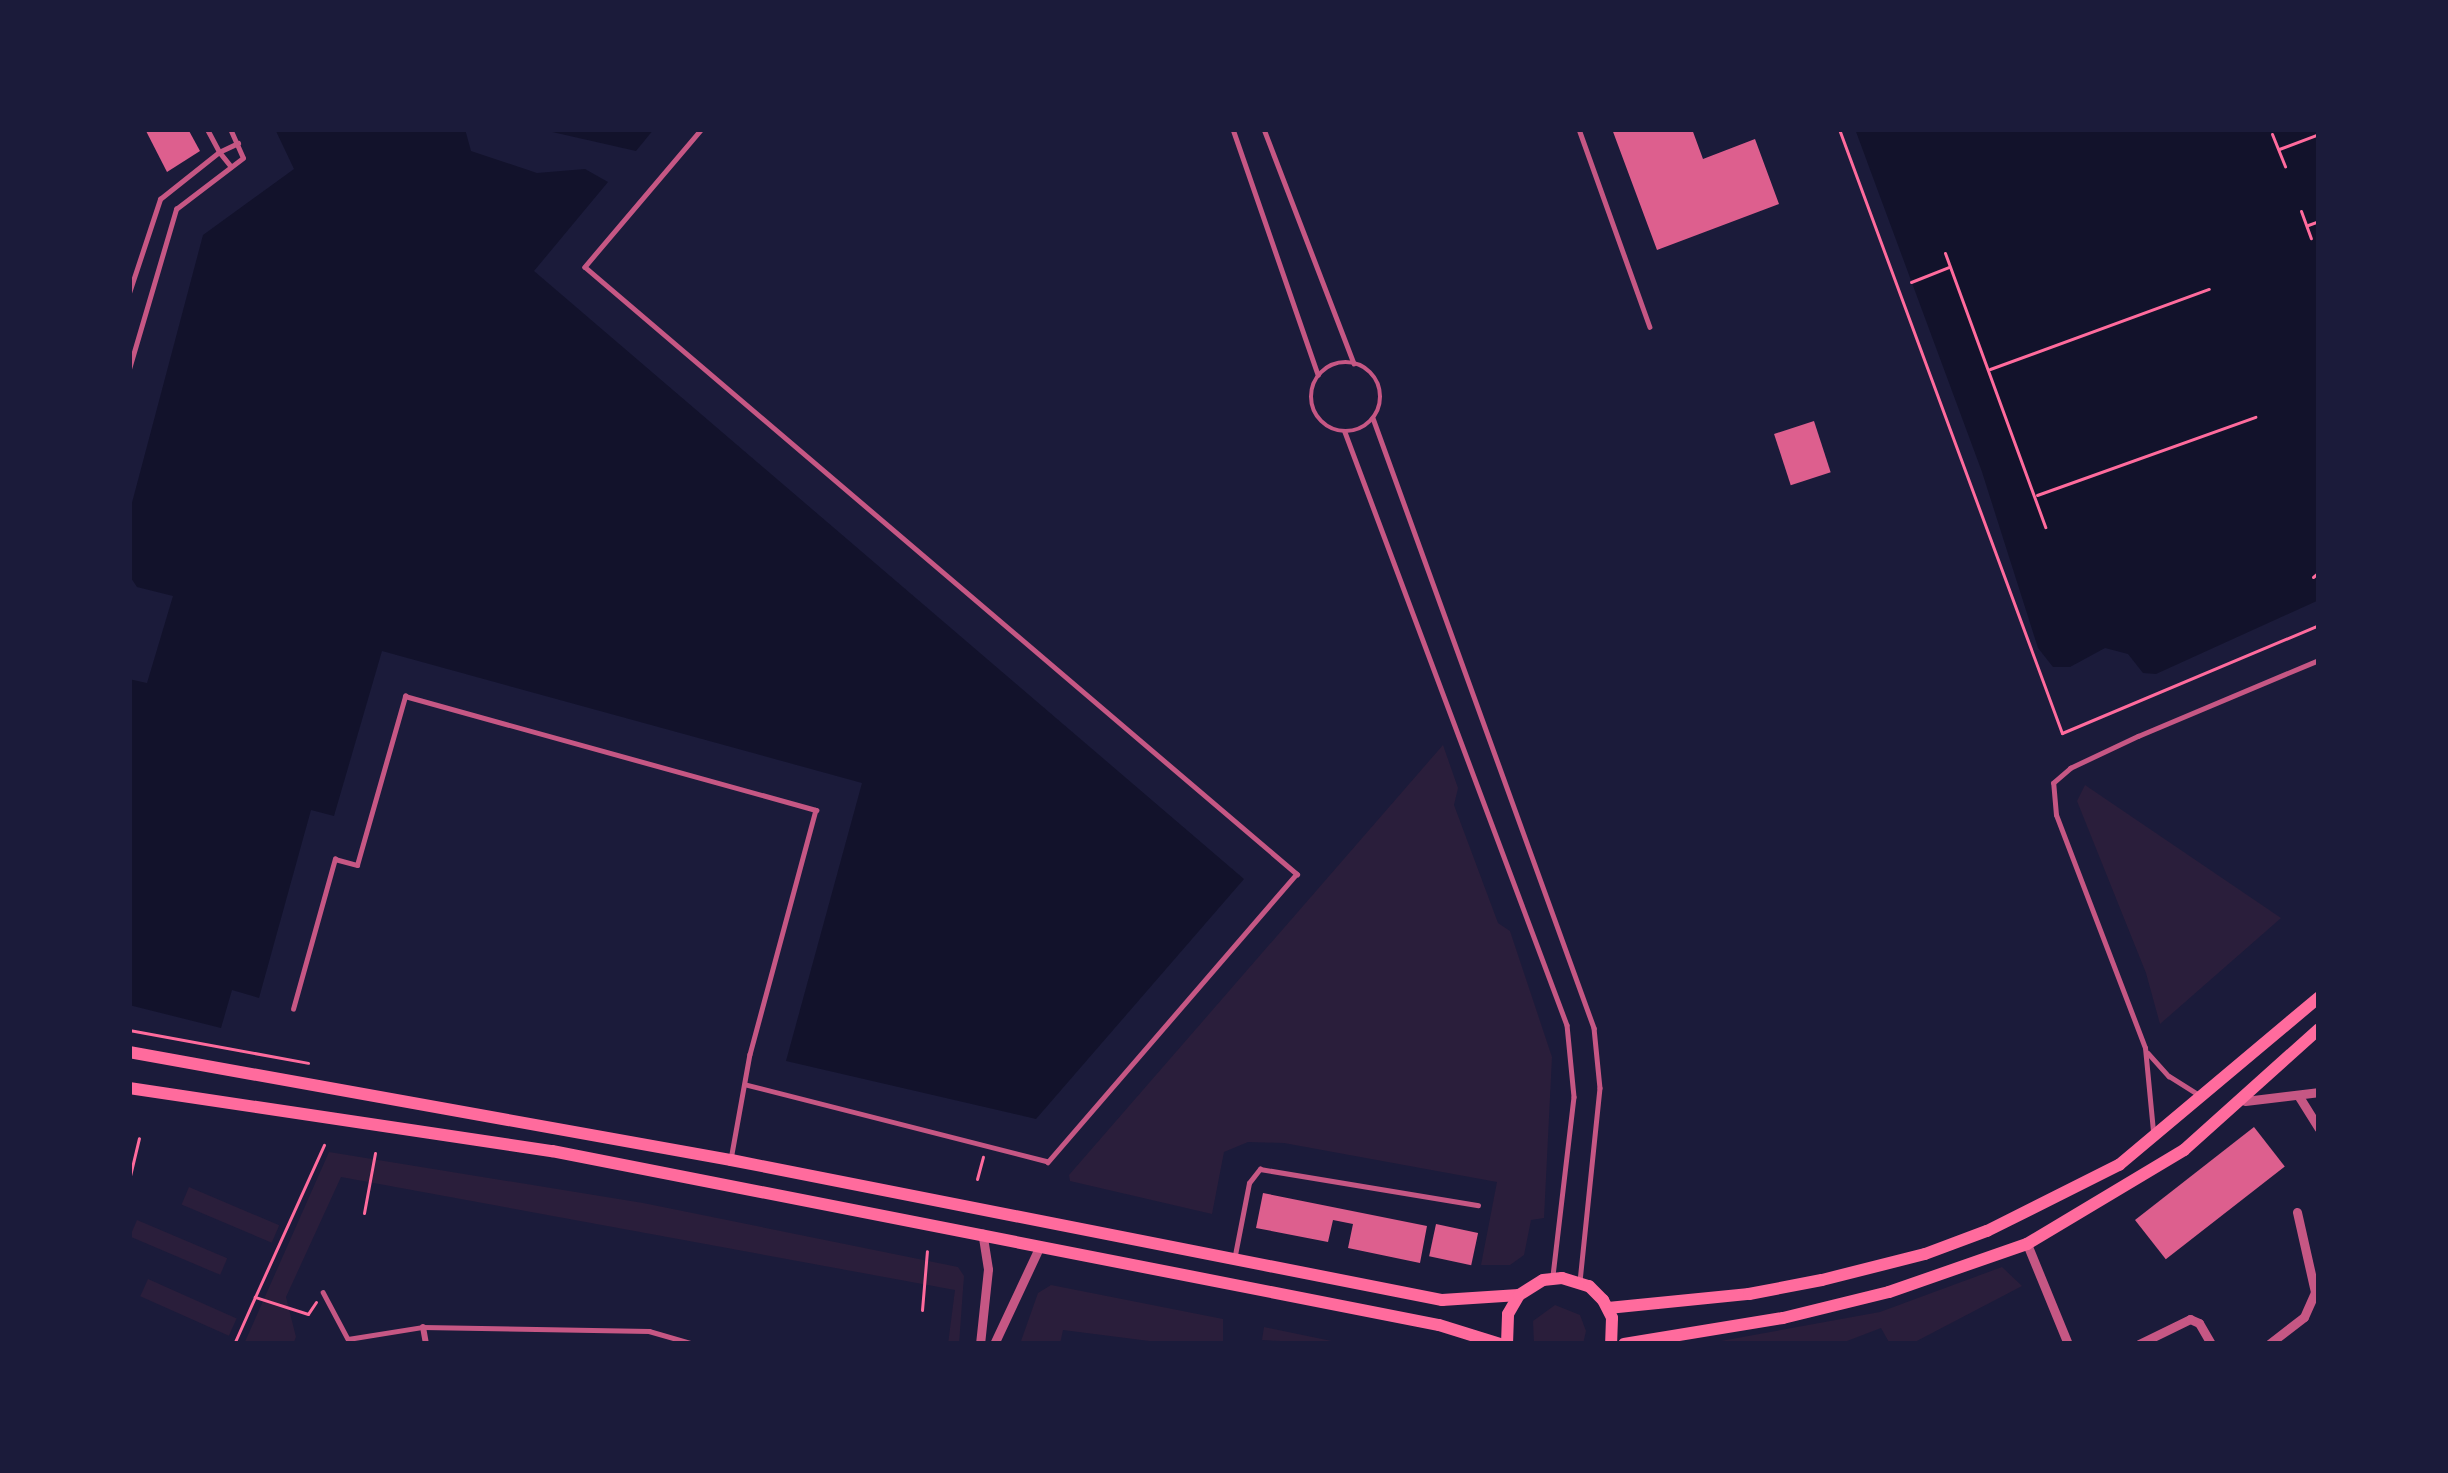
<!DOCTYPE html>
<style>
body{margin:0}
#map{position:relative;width:2448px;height:1473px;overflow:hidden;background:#1b1b3a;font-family:Karla,sans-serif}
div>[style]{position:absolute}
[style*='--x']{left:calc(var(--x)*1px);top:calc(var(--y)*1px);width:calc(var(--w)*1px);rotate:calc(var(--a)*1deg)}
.green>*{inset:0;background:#2a1e3b;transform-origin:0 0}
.water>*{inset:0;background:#12122b}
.building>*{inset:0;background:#dd5f8e;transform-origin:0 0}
.path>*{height:3px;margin:-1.5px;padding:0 1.5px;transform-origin:1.5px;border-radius:1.5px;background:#ff6b9d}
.service>*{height:4.5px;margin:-2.25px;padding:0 2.25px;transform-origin:2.25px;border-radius:2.25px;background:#c65784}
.service>.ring{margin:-2.25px;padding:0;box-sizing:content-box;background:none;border:4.5px solid #c65784;border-radius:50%}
.pedestrian>*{height:6px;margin:-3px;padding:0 3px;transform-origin:3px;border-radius:3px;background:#c65784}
.minor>*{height:9px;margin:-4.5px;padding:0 4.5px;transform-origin:4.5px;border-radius:4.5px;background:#c65784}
.secondary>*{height:12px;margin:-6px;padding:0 6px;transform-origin:6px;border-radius:6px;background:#ff6b9d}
span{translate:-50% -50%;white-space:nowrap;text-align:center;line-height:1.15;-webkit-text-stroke:10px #1b1b3a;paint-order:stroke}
.frame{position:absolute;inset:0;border:132px solid #1b1b3a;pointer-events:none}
</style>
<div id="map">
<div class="green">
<i style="clip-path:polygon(1443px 745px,1458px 788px,1454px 805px,1498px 923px,1510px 931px,1552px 1057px,1544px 1218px,1531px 1220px,1524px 1255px,1510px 1265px,1481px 1265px,1497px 1182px,1284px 1143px,1248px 1142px,1224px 1152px,1212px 1214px,1070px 1181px,1069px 1175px)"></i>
<i style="clip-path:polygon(2085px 785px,2281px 918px,2160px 1024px,2146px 973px,2077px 801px)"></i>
<i style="clip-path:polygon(329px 1152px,643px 1203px,958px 1267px,964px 1276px,959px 1344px,948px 1344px,955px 1290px,341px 1177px,286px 1297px,296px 1337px,293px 1344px,244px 1344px)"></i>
<i style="left:189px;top:1187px;width:98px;height:19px;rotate:23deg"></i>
<i style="left:137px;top:1220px;width:98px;height:18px;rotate:23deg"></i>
<i style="clip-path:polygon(2002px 1267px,2022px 1286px,1911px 1344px,1890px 1344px,1881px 1328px,1839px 1344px,1704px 1344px,1880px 1312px)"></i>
<i style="left:148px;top:1279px;width:97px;height:19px;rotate:24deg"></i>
<i style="clip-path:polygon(1051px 1285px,1223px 1319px,1223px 1344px,1173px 1344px,1063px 1330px,1060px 1344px,1020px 1344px,1038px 1293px)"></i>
<i style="clip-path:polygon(1555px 1305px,1580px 1315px,1586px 1331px,1583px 1344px,1534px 1344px,1533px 1321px)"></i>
<i style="clip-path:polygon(1264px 1327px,1346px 1344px,1262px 1340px)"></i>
</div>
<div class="water">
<i style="clip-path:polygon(275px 129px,465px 129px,471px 151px,537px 173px,585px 169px,608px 182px,534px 271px,1244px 879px,1036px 1119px,786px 1061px,862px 783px,382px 651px,334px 816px,311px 810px,259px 998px,232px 990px,221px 1028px,129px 1005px,129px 679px,147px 683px,173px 596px,137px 587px,129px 575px,129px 514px,203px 235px,294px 169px)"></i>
<i style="clip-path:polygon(539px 129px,654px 129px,636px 151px)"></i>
<i style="clip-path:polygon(1855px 129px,2319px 129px,2319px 600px,2156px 674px,2143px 673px,2128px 654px,2105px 648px,2070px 667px,2053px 667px,2038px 648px,1982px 472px)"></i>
</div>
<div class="building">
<i style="clip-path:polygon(145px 129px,188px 129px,200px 151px,167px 172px)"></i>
<i style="clip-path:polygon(1612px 129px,1692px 129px,1703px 159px,1755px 139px,1779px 204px,1657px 250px)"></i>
<i style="left:1814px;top:421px;width:54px;height:42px;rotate:72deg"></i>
<i style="left:2254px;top:1127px;width:50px;height:151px;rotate:52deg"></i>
<i style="clip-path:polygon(1263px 1193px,1427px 1226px,1420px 1263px,1348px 1248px,1353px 1224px,1333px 1220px,1328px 1242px,1256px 1228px)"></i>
<i style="left:1436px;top:1224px;width:43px;height:33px;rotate:12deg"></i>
</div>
<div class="path">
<i style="--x:1839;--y:129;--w:644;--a:69.74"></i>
<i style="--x:2062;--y:733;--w:279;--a:-22.8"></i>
<i style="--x:2272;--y:134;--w:35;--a:68"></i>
<i style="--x:2279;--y:149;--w:43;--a:-20.6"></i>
<i style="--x:2301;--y:211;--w:29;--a:70"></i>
<i style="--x:2308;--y:225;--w:12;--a:-20"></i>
<i style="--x:1945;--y:253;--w:292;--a:69.9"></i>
<i style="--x:1911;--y:282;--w:41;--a:-21.5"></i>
<i style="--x:1990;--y:369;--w:233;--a:-20.1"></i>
<i style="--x:2037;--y:495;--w:232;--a:-19.7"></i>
<i style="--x:2313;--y:577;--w:8;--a:-40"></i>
<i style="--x:129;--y:1030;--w:182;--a:10.4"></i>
<i style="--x:977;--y:1179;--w:23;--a:-75"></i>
<i style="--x:129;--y:1180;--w:43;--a:-76.6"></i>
<i style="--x:364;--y:1213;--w:61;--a:-79.6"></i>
<i style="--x:316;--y:1302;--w:14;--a:124"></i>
<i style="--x:308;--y:1314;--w:56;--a:-162.2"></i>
<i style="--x:255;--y:1297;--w:167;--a:-65.6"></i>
<i style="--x:922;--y:1310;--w:59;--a:-85.2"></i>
<i style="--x:234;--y:1344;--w:51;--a:-65.9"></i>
</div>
<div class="service">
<i style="--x:702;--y:129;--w:181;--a:130.3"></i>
<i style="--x:585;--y:267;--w:936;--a:40.45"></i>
<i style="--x:1297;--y:874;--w:381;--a:130.8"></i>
<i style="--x:1048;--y:1162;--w:312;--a:-165.7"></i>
<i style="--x:1233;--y:129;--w:260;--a:70.9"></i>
<i style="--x:1264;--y:129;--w:251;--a:69"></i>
<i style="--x:1579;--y:129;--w:210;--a:70.3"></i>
<i style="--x:231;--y:167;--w:19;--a:-129"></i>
<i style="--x:219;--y:152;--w:21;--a:-25"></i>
<i style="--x:129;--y:293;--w:99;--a:-71.7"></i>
<i style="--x:160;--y:199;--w:75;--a:-38.5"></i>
<i style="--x:219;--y:152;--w:26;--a:-118"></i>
<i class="ring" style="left:1311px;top:362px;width:65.5px;height:65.5px"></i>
<i style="--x:129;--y:369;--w:167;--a:-73.6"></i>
<i style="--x:176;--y:209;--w:84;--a:-37.3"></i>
<i style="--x:243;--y:158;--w:32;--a:-114"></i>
<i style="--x:1373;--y:418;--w:649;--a:70.08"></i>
<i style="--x:1594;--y:1028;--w:60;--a:84.3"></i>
<i style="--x:1600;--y:1088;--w:195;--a:95.9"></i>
<i style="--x:1345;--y:432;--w:633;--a:69.48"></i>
<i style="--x:1567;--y:1025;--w:72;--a:84.4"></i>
<i style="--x:1574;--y:1097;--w:181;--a:96.7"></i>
<i style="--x:293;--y:1009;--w:156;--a:-74.4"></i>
<i style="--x:335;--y:859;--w:23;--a:15"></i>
<i style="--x:357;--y:865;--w:176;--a:-74.1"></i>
<i style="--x:405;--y:696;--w:427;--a:15.5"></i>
<i style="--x:816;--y:810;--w:253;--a:105.1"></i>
<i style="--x:750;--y:1054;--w:108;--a:100.2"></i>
<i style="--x:2148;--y:1053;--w:31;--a:48"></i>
<i style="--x:2169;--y:1076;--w:36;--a:32"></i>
<i style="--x:2153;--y:1131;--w:83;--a:-95.5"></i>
<i style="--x:2145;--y:1048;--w:249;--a:-110.9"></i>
<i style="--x:2056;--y:815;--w:32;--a:-95"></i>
<i style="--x:2053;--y:783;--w:23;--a:-41"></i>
<i style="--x:2070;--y:768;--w:75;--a:-25.2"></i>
<i style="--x:2138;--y:736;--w:196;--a:-22.8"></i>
<i style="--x:1235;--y:1255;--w:73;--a:-79"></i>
<i style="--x:1249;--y:1183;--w:18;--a:-52"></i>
<i style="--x:1260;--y:1169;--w:221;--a:9.4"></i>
<i style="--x:323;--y:1292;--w:53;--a:62"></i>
<i style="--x:348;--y:1339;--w:76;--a:-9.1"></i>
<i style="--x:423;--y:1327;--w:226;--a:1"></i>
<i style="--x:649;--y:1331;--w:47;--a:16.1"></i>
</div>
<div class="pedestrian">
<i style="--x:423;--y:1327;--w:17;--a:80"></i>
</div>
<div class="minor">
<i style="--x:2298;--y:1095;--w:39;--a:58"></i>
<i style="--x:2245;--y:1101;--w:75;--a:-6.9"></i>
<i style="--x:2027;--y:1244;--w:108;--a:67.7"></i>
<i style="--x:980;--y:1344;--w:75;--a:-83.9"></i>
<i style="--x:988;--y:1269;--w:36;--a:-99"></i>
<i style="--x:994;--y:1344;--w:108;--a:-64.9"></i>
<i style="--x:2139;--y:1344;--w:57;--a:-26.1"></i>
<i style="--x:2190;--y:1319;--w:10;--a:24"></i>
<i style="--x:2199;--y:1323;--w:24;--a:60"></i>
<i style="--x:2269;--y:1344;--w:44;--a:-37.6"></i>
<i style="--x:2304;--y:1317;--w:27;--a:-66"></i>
<i style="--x:2315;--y:1292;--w:82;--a:-102.7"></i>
</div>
<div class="secondary">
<i style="--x:129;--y:1052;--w:612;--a:10.17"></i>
<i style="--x:731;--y:1160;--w:725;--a:11.14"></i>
<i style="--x:1442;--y:1300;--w:77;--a:-3.7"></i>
<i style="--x:129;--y:1088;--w:428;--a:8.5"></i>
<i style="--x:552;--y:1151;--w:904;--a:11.1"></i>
<i style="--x:1439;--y:1325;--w:64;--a:17.3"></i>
<i style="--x:1608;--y:1308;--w:142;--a:-5.7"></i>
<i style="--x:1749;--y:1294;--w:74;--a:-10.9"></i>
<i style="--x:1822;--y:1280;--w:106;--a:-14.2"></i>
<i style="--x:1925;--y:1254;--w:66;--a:-20.4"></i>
<i style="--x:1987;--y:1231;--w:148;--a:-26.6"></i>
<i style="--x:2119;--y:1165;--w:261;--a:-40"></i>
<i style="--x:1507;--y:1344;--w:30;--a:-88"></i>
<i style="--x:1508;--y:1314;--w:22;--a:-60"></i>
<i style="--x:1519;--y:1295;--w:28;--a:-32"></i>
<i style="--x:1543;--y:1280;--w:19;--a:-6"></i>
<i style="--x:1562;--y:1278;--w:28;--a:17"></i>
<i style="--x:1589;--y:1286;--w:20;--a:45"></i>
<i style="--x:1603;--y:1300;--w:20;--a:63"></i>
<i style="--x:1612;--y:1318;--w:26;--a:92"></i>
<i style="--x:1624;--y:1344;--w:161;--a:-9.3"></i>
<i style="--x:1783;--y:1318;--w:109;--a:-13.8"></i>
<i style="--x:1889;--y:1292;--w:146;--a:-19.2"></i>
<i style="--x:2027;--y:1244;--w:183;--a:-30.9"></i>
<i style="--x:2184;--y:1150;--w:181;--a:-41.9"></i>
</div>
<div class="frame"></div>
</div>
